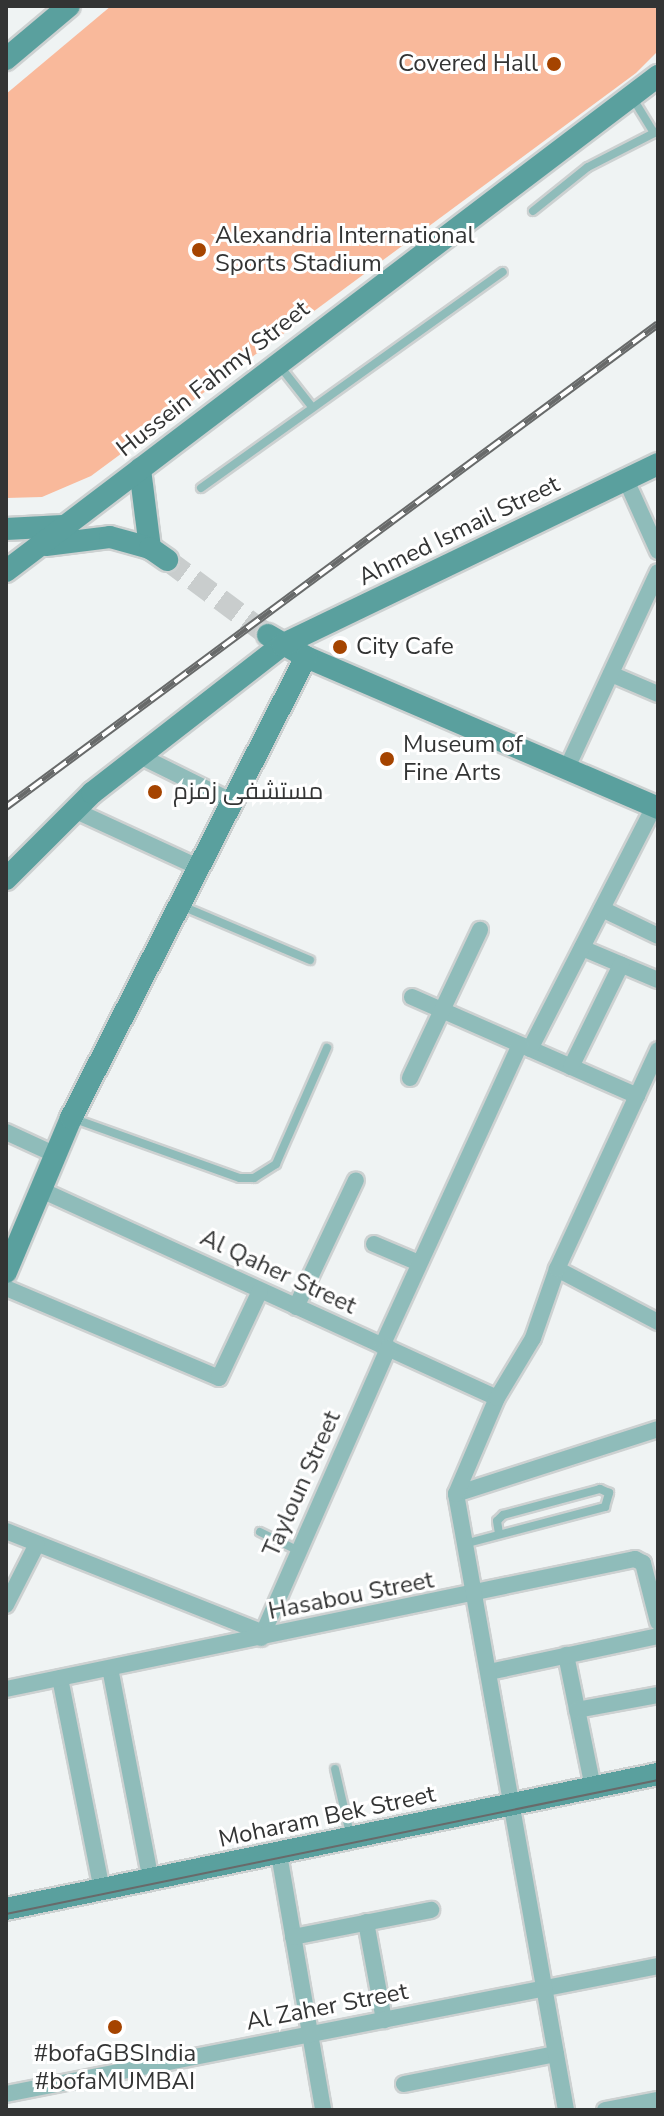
<!DOCTYPE html>
<meta charset="utf-8">
<style>
body{margin:0}
#map{position:relative;width:664px;height:2116px;overflow:hidden;background:#eff3f3;font-family:"Nunito Sans",Cairo,sans-serif}
div>[style]{position:absolute}
[style*='--x']{left:calc(var(--x)*1px);top:calc(var(--y)*1px);width:calc(var(--w)*1px);rotate:calc(var(--a)*1deg)}
.green>*{inset:0;background:#f9b99b}
.secondary-tunnel>*{height:22px;margin-top:-11px;transform-origin:0;background:repeating-linear-gradient(90deg,#c9cdcd 0 22px,transparent 0 33px)}
.roads{filter:drop-shadow(2px 0 #cdd1d1) drop-shadow(-2px 0 #cdd1d1) drop-shadow(0 2px #cdd1d1) drop-shadow(0 -2px #cdd1d1)}
.lane>*{height:8px;margin:-4px;padding:0 4px;transform-origin:4px;border-radius:4px;background:#8fbcba}
.street>*{height:16px;margin:-8px;padding:0 8px;transform-origin:8px;border-radius:8px;background:#8fbcba}
.secondary>*{height:22px;margin:-11px;padding:0 11px;transform-origin:11px;border-radius:11px;background:#5aa09e}
.tram>*{height:2px;margin:-1px;padding:0 1px;transform-origin:1px;border-radius:1px;background:#686a6a}
.rail>*{height:8px;margin-top:-4px;transform-origin:0;background:repeating-linear-gradient(90deg,#fff 0 15px,#686a6a 0 30px);box-sizing:border-box;border-block:2px solid #686a6a}
.dots>*{width:22px;height:22px;translate:-50% -50%;box-sizing:border-box;border:4px solid #fff;border-radius:50%}
span{translate:-50% -50%;white-space:nowrap;text-align:center;line-height:1.15;-webkit-text-stroke:6px #fff;paint-order:stroke}
.poi-label{font-size:24px;color:#333434}
.right{translate:-100% -50%;text-align:right}
.left{translate:0 -50%;text-align:left}
.street-label{font-size:24px;color:#333434}
.frame{position:absolute;inset:0;border:8px solid #333434;pointer-events:none}
</style>
<div id="map">
<div class="green">
<i style="clip-path:polygon(111px 6px,658px 6px,658px 51px,636px 73px,91px 476px,42px 497px,6px 498px,6px 94px)"></i>
</div>
<div class="secondary-tunnel">
<i style="--x:167;--y:560;--w:126;--a:36.6"></i>
</div>
<div class="roads">
<div class="lane">
<i style="--x:632;--y:97;--w:42;--a:58.6"></i>
<i style="--x:533;--y:211;--w:70;--a:-38.7"></i>
<i style="--x:588;--y:167;--w:79;--a:-27.2"></i>
<i style="--x:279;--y:365;--w:53;--a:51.8"></i>
<i style="--x:201;--y:488;--w:371;--a:-35.6"></i>
<i style="--x:182;--y:906;--w:139;--a:22.9"></i>
<i style="--x:72;--y:1118;--w:178;--a:19.7"></i>
<i style="--x:240;--y:1178;--w:14;--a:0"></i>
<i style="--x:254;--y:1178;--w:26;--a:-32"></i>
<i style="--x:276;--y:1164;--w:127;--a:-66.3"></i>
<i style="--x:260;--y:1532;--w:43;--a:26"></i>
<i style="--x:464;--y:1544;--w:146;--a:-14.7"></i>
<i style="--x:605;--y:1507;--w:15;--a:-74"></i>
<i style="--x:609;--y:1493;--w:10;--a:-156"></i>
<i style="--x:600;--y:1489;--w:100;--a:165"></i>
<i style="--x:503;--y:1515;--w:8;--a:135"></i>
<i style="--x:497;--y:1521;--w:13;--a:81"></i>
<i style="--x:335;--y:1769;--w:67;--a:77"></i>
</div>
<div class="street">
<i style="--x:626;--y:480;--w:78;--a:65.7"></i>
<i style="--x:611;--y:674;--w:51;--a:23.1"></i>
<i style="--x:138;--y:755;--w:102;--a:26.3"></i>
<i style="--x:566;--y:770;--w:218;--a:-65.1"></i>
<i style="--x:74;--y:810;--w:134;--a:24.7"></i>
<i style="--x:602;--y:909;--w:62;--a:25.7"></i>
<i style="--x:582;--y:948;--w:82;--a:22.8"></i>
<i style="--x:412;--y:997;--w:246;--a:23.7"></i>
<i style="--x:530;--y:1049;--w:272;--a:-62.9"></i>
<i style="--x:571;--y:1067;--w:114;--a:-63.9"></i>
<i style="--x:410;--y:1078;--w:164;--a:-64.7"></i>
<i style="--x:6;--y:1132;--w:55;--a:24.7"></i>
<i style="--x:39;--y:1189;--w:503;--a:24.53"></i>
<i style="--x:374;--y:1244;--w:49;--a:22.9"></i>
<i style="--x:557;--y:1269;--w:114;--a:27.7"></i>
<i style="--x:6;--y:1288;--w:231;--a:22.9"></i>
<i style="--x:219;--y:1378;--w:96;--a:-64.8"></i>
<i style="--x:296;--y:1307;--w:140;--a:-64.7"></i>
<i style="--x:382;--y:1346;--w:331;--a:-65.4"></i>
<i style="--x:456;--y:1494;--w:212;--a:-17.8"></i>
<i style="--x:6;--y:1531;--w:277;--a:21.6"></i>
<i style="--x:6;--y:1605;--w:68;--a:-63.1"></i>
<i style="--x:261;--y:1638;--w:317;--a:-66.3"></i>
<i style="--x:566;--y:1655;--w:136;--a:78.5"></i>
<i style="--x:110;--y:1668;--w:217;--a:79.1"></i>
<i style="--x:489;--y:1672;--w:173;--a:-12"></i>
<i style="--x:60;--y:1678;--w:217;--a:78.8"></i>
<i style="--x:6;--y:1689;--w:642;--a:-11.68"></i>
<i style="--x:635;--y:1559;--w:9;--a:27"></i>
<i style="--x:643;--y:1563;--w:61;--a:75.7"></i>
<i style="--x:577;--y:1710;--w:82;--a:-10.5"></i>
<i style="--x:279;--y:1854;--w:260;--a:80.2"></i>
<i style="--x:366;--y:1922;--w:100;--a:79.6"></i>
<i style="--x:293;--y:1937;--w:141;--a:-11.1"></i>
<i style="--x:404;--y:2084;--w:155;--a:-11.2"></i>
<i style="--x:6;--y:2094;--w:664;--a:-11.11"></i>
<i style="--x:566;--y:2110;--w:626;--a:-100.12"></i>
<i style="--x:456;--y:1494;--w:104;--a:-66.9"></i>
<i style="--x:497;--y:1398;--w:70;--a:-59"></i>
<i style="--x:533;--y:1338;--w:73;--a:-70.8"></i>
<i style="--x:557;--y:1269;--w:241;--a:-65.2"></i>
<i style="--x:605;--y:2110;--w:54;--a:-10.7"></i>
</div>
<div class="secondary">
<i style="--x:6;--y:59;--w:82;--a:-40.1"></i>
<i style="--x:140;--y:469;--w:80;--a:82.8"></i>
<i style="--x:6;--y:529;--w:57;--a:-3"></i>
<i style="--x:46;--y:545;--w:64;--a:-7.1"></i>
<i style="--x:110;--y:537;--w:41;--a:15.4"></i>
<i style="--x:150;--y:548;--w:21;--a:35"></i>
<i style="--x:6;--y:571;--w:819;--a:-37.21"></i>
<i style="--x:268;--y:635;--w:44;--a:30.1"></i>
<i style="--x:306;--y:657;--w:383;--a:23.2"></i>
<i style="--x:6;--y:879;--w:122;--a:-45"></i>
<i style="--x:92;--y:793;--w:241;--a:-37.9"></i>
<i style="--x:282;--y:645;--w:417;--a:-25.7"></i>
<i style="--x:6;--y:1272;--w:167;--a:-67.1"></i>
<i style="--x:71;--y:1118;--w:517;--a:-62.99"></i>
<i style="--x:6;--y:1909;--w:666;--a:-11.7"></i>
</div>
</div>
<div class="tram">
<i style="--x:6;--y:1914;--w:666;--a:-11.61"></i>
</div>
<div class="rail">
<i style="--x:6;--y:807;--w:811;--a:-36.53"></i>
</div>
<div class="dots">
<i style="left:554px;top:64px;background:#a54400"></i>
<i style="left:199px;top:250px;background:#a54400"></i>
<i style="left:340px;top:647px;background:#a54400"></i>
<i style="left:387px;top:759px;background:#a54400"></i>
<i style="left:155px;top:792px;background:#a54400"></i>
<i style="left:115px;top:2027px;background:#a54400"></i>
</div>
<div class="poi-label">
<span class="right" style="left:538px;top:64px">Covered Hall</span>
<span class="left" style="left:215px;top:250px">Alexandria International<br>Sports Stadium</span>
<span class="left" style="left:356px;top:647px">City Cafe</span>
<span class="left" style="left:403px;top:759px">Museum of<br>Fine Arts</span>
<span class="left" style="left:173px;top:792px">مستشفى زمزم</span>
<span style="left:115px;top:2068px">#bofaGBSIndia<br>#bofaMUMBAI</span>
</div>
<div class="street-label">
<span style="left:213px;top:379px;rotate:-38deg">Hussein Fahmy Street</span>
<span style="left:459px;top:531px;rotate:-26deg">Ahmed Ismail Street</span>
<span style="left:278px;top:1272px;rotate:25deg">Al Qaher Street</span>
<span style="left:302px;top:1484px;rotate:-66deg">Tayloun Street</span>
<span style="left:351px;top:1596px;rotate:-11deg">Hasabou Street</span>
<span style="left:327px;top:1817px;rotate:-12deg">Moharam Bek Street</span>
<span style="left:327px;top:2007px;rotate:-11deg">Al Zaher Street</span>
</div>
<div class="frame"></div>
</div>
